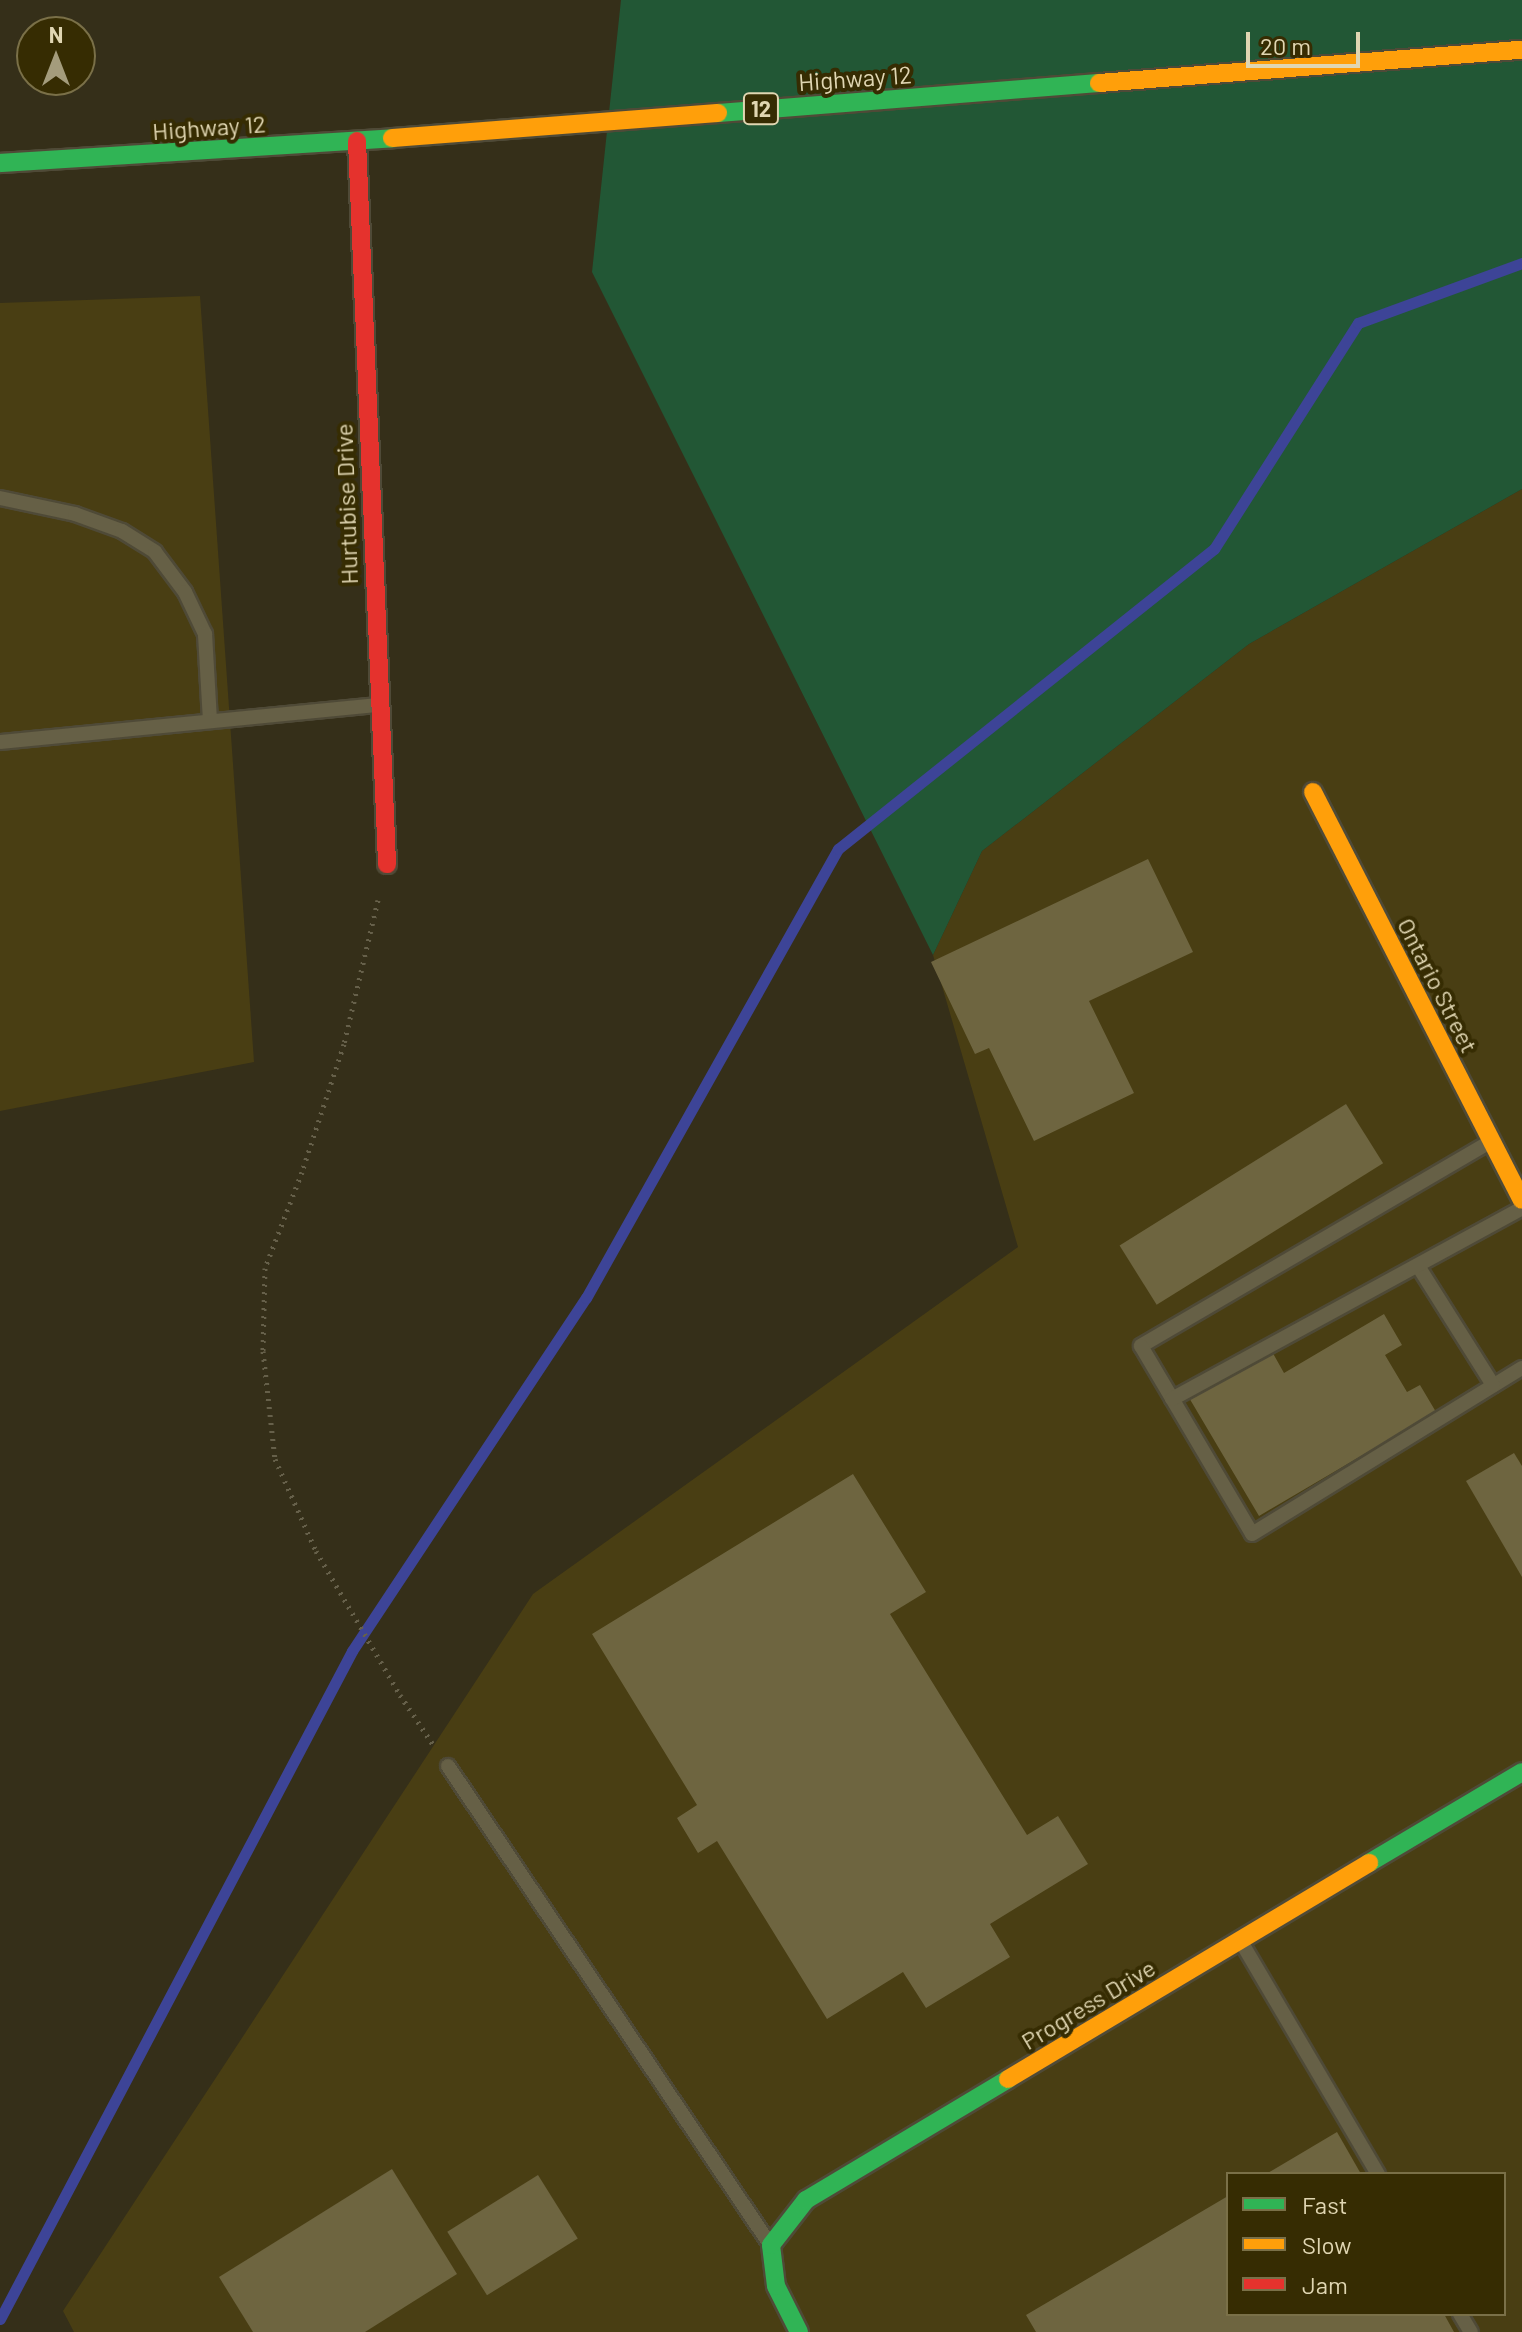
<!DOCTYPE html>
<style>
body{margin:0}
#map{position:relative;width:1522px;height:2332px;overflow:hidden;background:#352f19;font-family:Barlow,sans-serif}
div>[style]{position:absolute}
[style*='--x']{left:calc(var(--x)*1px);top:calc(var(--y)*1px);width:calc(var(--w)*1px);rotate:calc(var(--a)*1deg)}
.built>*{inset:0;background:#493e13}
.green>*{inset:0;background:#225735}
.stream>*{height:11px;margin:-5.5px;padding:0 5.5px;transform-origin:5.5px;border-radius:5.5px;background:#3d4497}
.building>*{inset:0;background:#6e6540;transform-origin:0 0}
.path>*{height:5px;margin-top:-2.5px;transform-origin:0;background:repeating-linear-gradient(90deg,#66604a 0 2px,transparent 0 8px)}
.roads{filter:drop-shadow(2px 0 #4f4a37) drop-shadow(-2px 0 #4f4a37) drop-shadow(0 2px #4f4a37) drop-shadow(0 -2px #4f4a37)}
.lane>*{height:14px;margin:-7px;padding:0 7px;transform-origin:7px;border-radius:7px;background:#666046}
.fast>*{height:18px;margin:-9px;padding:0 9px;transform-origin:9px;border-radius:9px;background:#30b455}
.slow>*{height:18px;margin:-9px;padding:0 9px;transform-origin:9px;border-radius:9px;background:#ff9f0a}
.jam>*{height:18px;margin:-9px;padding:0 9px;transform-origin:9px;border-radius:9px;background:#e5322d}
span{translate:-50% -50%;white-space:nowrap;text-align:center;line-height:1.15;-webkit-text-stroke:8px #362c02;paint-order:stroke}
.shield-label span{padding:2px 6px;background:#362c02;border:2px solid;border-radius:6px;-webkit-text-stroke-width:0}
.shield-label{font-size:22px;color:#e0d6b2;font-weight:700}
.street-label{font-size:24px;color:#e0d6b2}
.legend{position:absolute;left:1226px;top:2172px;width:280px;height:144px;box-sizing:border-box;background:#362c02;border:2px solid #7a7048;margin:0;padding:10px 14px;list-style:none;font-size:24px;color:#e0d6b2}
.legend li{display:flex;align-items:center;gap:16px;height:40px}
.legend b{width:40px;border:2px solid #7a7048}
.north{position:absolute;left:16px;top:16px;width:80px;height:80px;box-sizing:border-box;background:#362c02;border:2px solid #7a7048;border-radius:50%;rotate:0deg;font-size:22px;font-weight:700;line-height:32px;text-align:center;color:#e0d6b2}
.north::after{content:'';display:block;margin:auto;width:28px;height:36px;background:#a49c7c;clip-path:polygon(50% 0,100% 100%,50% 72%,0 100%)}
.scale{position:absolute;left:1246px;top:32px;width:114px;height:36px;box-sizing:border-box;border:4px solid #e0d6b2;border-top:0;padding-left:10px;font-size:24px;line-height:28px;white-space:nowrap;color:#e0d6b2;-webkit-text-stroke:6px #362c02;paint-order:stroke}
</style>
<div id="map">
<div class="built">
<i style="clip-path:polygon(200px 296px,254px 1062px,0 1111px,0 303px)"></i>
<i style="clip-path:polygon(evenodd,1522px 489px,1522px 2332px,74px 2332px,63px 2311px,533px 1594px,1018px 1247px,933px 955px,982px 851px,1249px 644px,1522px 489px,1228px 2174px,1504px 2174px,1504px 2314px,1228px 2314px,1228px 2174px)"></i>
</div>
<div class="green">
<i style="clip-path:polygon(621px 0,1522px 0,1522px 489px,1249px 644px,982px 851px,933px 955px,592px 272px)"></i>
</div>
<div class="stream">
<i style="--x:0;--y:2319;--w:755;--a:-62.21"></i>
<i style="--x:352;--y:1651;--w:424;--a:-56.5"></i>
<i style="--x:586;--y:1298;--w:515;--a:-60.7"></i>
<i style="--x:838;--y:849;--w:481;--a:-38.6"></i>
<i style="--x:1214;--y:549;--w:268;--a:-57.5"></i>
<i style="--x:1358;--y:323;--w:175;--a:-20.1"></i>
</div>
<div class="building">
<i style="clip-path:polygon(1148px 859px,1193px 952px,1089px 1001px,1134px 1093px,1034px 1141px,989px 1048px,975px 1054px,931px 962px)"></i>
<i style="left:1346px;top:1104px;width:70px;height:267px;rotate:58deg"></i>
<i style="clip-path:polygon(1384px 1314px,1402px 1345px,1385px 1355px,1407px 1392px,1420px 1385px,1436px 1412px,1259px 1516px,1188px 1396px,1270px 1348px,1284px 1373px)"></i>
<i style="clip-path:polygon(1514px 1453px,1522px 1466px,1522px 1577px,1466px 1481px)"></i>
<i style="clip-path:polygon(853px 1474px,926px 1592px,890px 1614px,1027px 1835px,1058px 1816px,1088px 1864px,990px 1924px,1010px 1957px,926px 2008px,903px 1972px,827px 2019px,717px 1841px,698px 1853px,677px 1818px,697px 1805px,592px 1634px)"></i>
<i style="clip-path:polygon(1337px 2132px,1361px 2174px,1266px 2174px)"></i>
<i style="clip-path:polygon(392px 2169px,457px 2274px,365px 2332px,253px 2332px,219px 2277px)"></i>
<i style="left:538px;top:2175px;width:75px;height:107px;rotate:58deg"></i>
<i style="clip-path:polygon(1228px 2196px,1228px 2314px,1444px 2314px,1454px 2332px,1036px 2332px,1026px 2315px)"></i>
</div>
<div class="path">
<i style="--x:378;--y:900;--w:148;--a:103.3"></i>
<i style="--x:344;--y:1044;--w:135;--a:108.2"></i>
<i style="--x:302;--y:1172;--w:103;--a:111.1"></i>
<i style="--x:265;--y:1268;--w:83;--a:91.4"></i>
<i style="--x:263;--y:1351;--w:109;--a:83.7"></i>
<i style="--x:275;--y:1459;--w:101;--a:66"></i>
<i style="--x:316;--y:1551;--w:167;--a:59.7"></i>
<i style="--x:400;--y:1695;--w:61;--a:56.3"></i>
</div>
<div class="roads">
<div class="lane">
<i style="--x:0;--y:498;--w:77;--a:12"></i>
<i style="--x:75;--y:514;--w:50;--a:19.9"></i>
<i style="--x:122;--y:531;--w:39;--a:32"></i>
<i style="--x:155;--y:552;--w:50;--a:53.1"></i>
<i style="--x:185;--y:592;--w:47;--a:64.5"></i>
<i style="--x:205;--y:634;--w:86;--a:86.7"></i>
<i style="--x:0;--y:742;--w:381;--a:-5.6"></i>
<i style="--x:1488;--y:1143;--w:402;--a:149.7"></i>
<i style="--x:1141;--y:1346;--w:218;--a:59.4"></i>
<i style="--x:1252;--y:1534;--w:317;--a:-31.6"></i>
<i style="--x:1418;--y:1266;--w:141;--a:57.8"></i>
<i style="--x:1172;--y:1399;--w:399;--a:-28.6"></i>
<i style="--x:448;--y:1766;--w:571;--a:56.06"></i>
<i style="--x:1243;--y:1945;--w:266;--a:59.5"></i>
<i style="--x:1460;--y:2314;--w:21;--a:59"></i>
</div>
<div class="fast">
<i style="--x:718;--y:113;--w:382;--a:-4.5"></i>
<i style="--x:0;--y:163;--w:393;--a:-3.6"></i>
<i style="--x:1369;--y:1863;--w:178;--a:-30.7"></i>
<i style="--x:799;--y:2332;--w:51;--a:-116.6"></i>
<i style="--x:776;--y:2286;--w:41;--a:-97"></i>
<i style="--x:771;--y:2245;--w:57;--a:-52.1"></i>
<i style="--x:806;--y:2200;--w:235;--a:-30.9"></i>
</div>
<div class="slow">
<i style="--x:1099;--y:83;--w:424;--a:-4.5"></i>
<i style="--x:392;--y:138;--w:327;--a:-4.4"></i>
<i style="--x:1313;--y:792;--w:458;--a:62.9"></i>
<i style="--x:1008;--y:2079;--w:421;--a:-30.9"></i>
</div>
<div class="jam">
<i style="--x:357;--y:141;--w:724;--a:87.62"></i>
</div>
</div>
<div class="shield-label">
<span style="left:761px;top:109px">12</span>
</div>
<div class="street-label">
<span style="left:855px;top:78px;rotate:-4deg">Highway 12</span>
<span style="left:209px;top:127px;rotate:-4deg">Highway 12</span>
<span style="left:346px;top:504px;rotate:-92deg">Hurtubise Drive</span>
<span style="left:1438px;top:985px;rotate:63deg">Ontario Street</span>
<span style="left:1088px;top:2004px;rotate:-31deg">Progress Drive</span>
</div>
<ul class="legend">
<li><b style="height:10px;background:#30b455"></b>Fast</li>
<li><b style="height:10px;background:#ff9f0a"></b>Slow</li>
<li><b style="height:10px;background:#e5322d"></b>Jam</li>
</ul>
<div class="north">N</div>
<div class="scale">20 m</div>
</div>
